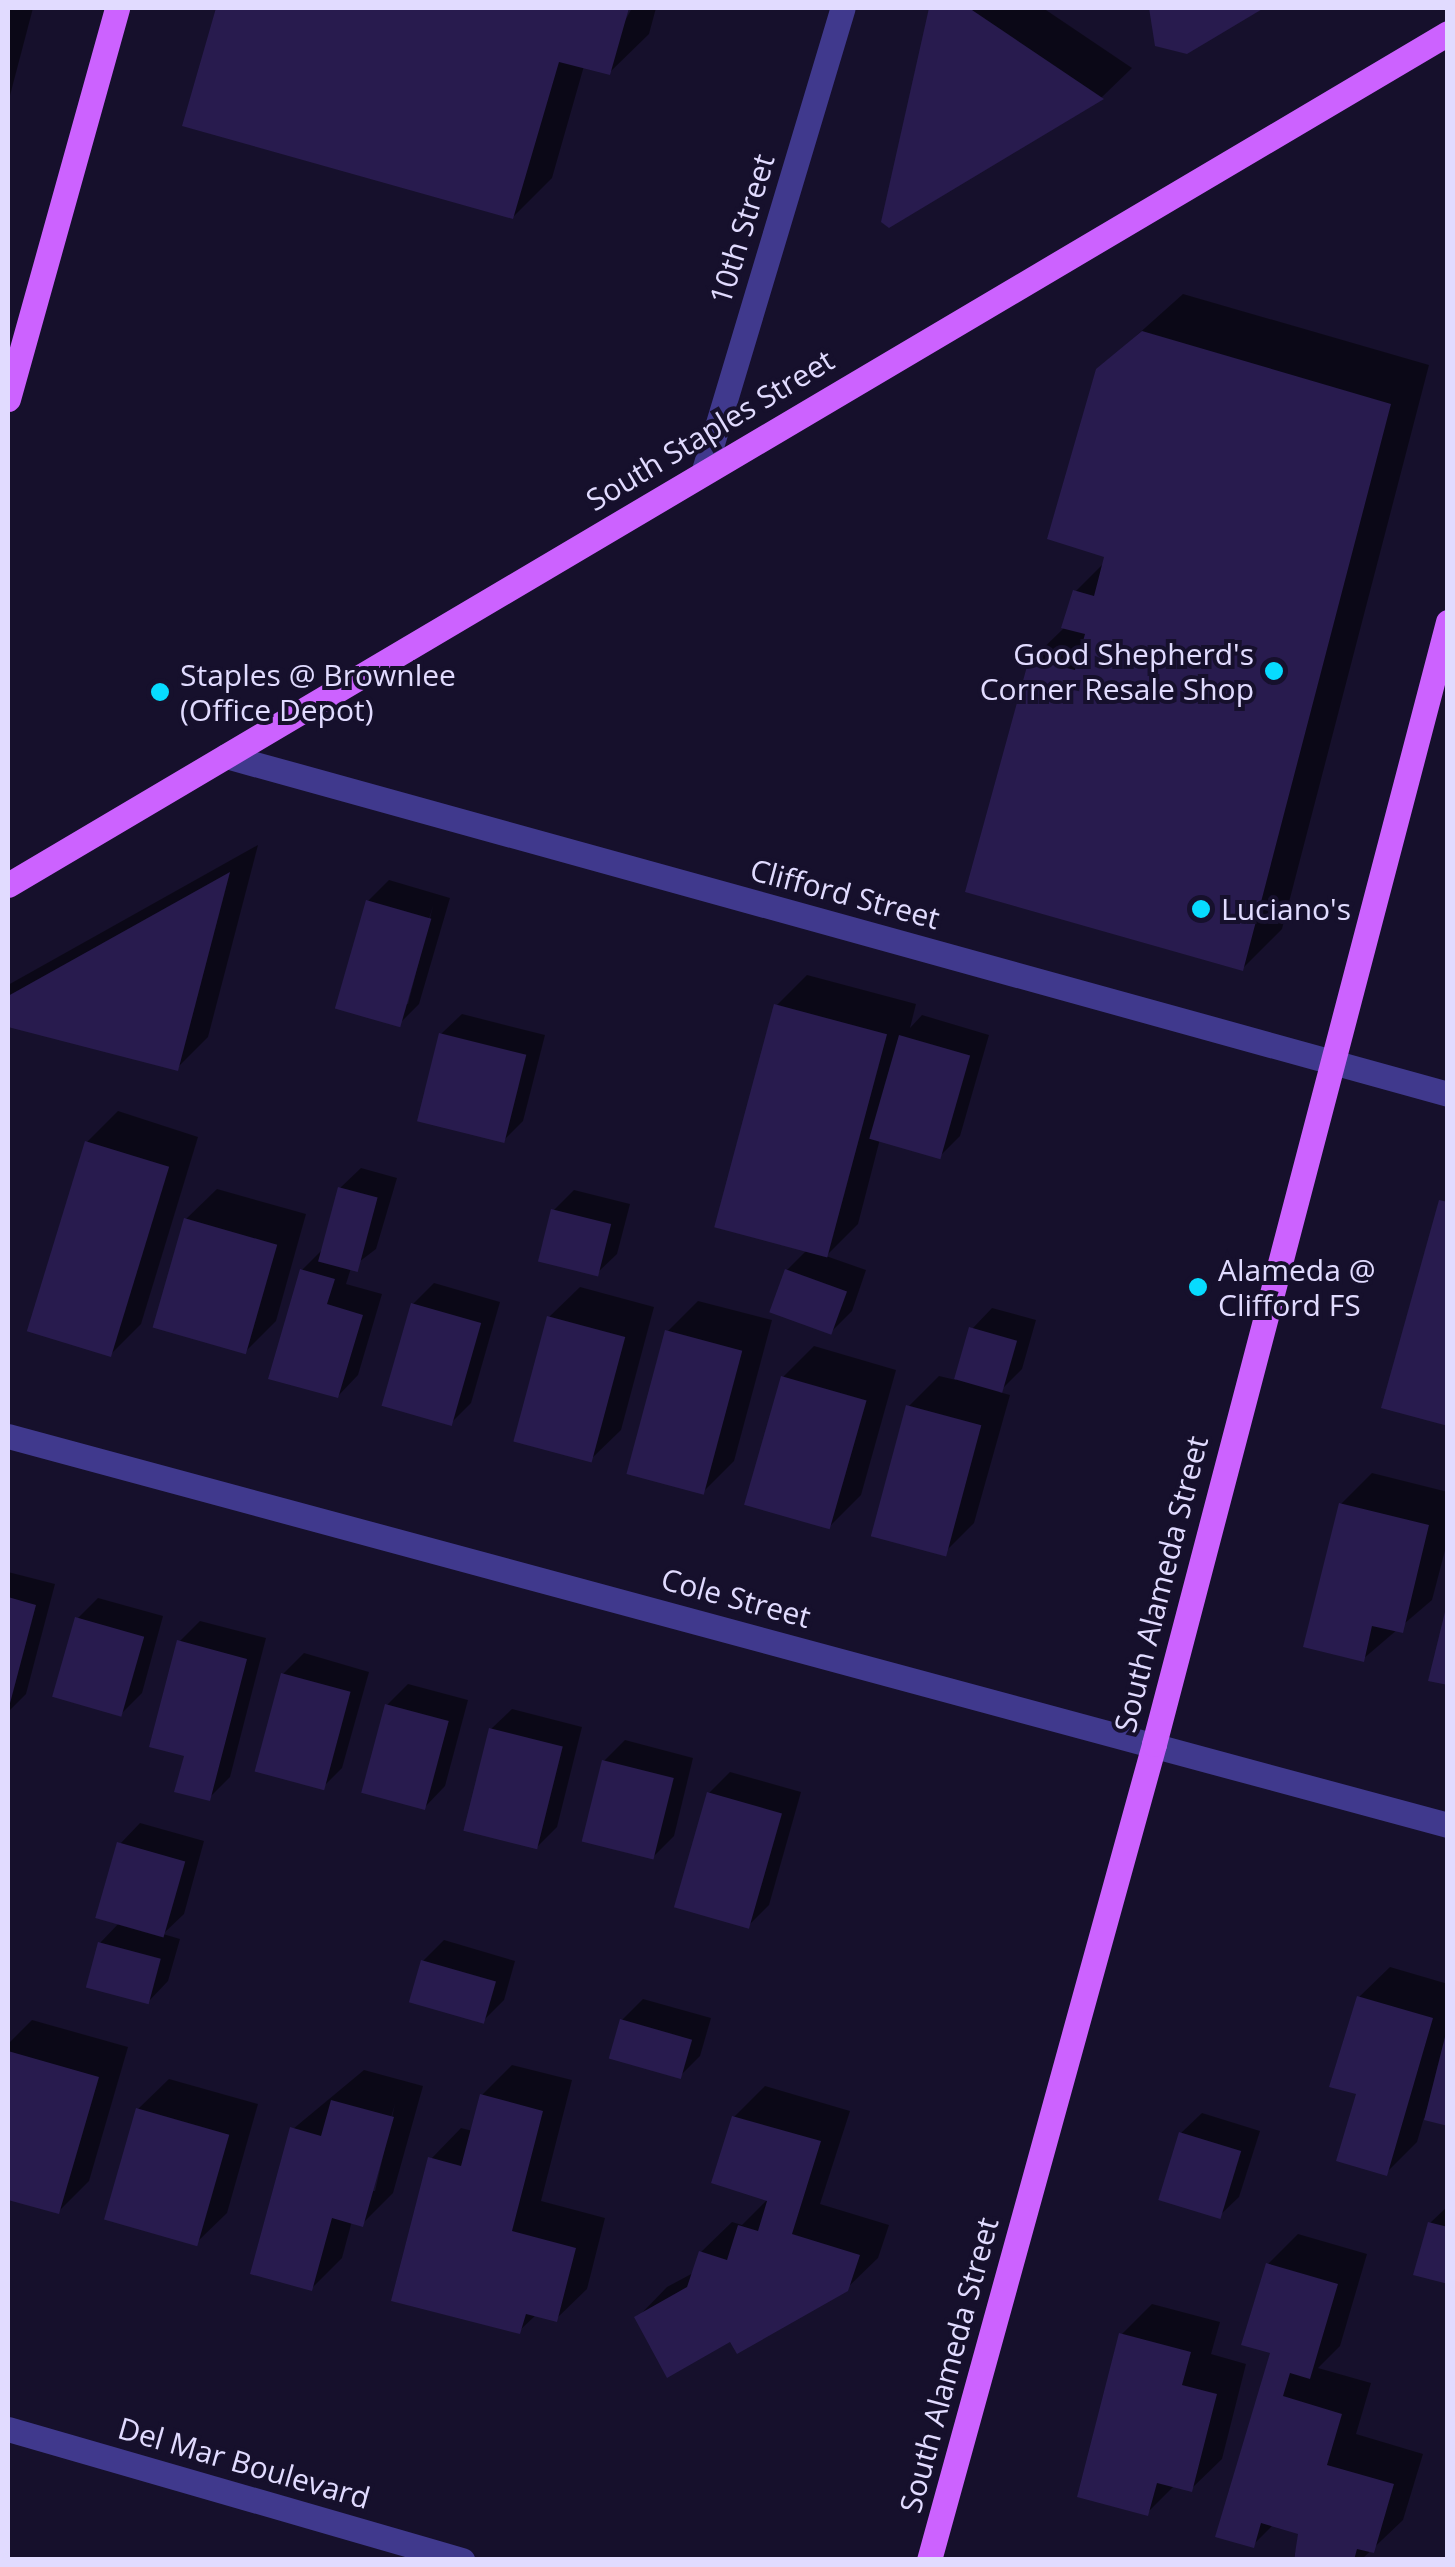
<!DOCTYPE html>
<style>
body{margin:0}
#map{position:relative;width:1455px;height:2567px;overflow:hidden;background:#16102c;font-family:"Open Sans",sans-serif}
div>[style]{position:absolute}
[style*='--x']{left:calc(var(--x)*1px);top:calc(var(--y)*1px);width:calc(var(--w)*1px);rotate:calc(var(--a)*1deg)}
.shadow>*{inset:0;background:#0007}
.building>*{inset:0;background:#281b4e;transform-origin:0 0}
.minor>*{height:25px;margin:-12.5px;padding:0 12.5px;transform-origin:12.5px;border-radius:12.5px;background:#40398d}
.major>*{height:25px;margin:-12.5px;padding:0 12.5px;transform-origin:12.5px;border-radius:12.5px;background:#cc62ff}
.dots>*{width:28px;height:28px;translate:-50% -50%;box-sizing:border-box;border:5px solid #16102c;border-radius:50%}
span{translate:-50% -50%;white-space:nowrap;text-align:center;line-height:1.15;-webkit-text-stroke:8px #16102c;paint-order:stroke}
.street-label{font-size:30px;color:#e1dbff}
.poi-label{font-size:30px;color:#e1dbff}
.right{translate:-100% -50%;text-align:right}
.left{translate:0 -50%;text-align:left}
.frame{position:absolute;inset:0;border:10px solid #e1dbff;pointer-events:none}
</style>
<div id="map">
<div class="shadow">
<i style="clip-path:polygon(8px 8px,33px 8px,8px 103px)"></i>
<i style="clip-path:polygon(218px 8px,627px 8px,620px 30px,632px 8px,656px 8px,649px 34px,609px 73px,584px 66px,552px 178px,513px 217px,185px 124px)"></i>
<i style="clip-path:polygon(931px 8px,1043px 8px,1132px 68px,1102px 97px,889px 225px,884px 221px)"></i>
<i style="clip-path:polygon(1152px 8px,1259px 8px,1187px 52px,1157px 44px)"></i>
<i style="clip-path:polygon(1183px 294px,1429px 365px,1282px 929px,1243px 968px,1031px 660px,1064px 628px,1075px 592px,1106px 561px,1098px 370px)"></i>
<i style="clip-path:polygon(258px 845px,208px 1037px,177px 1068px,8px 1025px,8px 985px)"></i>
<i style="clip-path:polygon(evenodd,389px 880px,450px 898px,419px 1004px,398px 1025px,368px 901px,389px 880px,433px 906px,408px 1004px,403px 1004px,433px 906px)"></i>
<i style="clip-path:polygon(807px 975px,916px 1004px,910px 1028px,922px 1015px,989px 1035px,960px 1136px,940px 1156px,880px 1139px,858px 1224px,826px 1256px,866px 1270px,852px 1311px,831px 1332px,787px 1270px,808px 1249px,776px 1006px)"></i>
<i style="clip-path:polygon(462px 1014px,545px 1035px,523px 1121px,503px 1141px,441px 1034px)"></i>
<i style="clip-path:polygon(118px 1111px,198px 1137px,141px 1324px,110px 1355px,87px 1142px)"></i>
<i style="clip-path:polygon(361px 1168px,397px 1178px,376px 1249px,351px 1268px,346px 1284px,382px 1294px,358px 1375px,338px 1396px,302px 1270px,322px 1250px,340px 1188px)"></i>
<i style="clip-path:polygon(217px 1189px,306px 1214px,276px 1321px,245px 1352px,186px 1219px)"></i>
<i style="clip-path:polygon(574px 1190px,630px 1204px,617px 1254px,596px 1274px,553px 1211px)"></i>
<i style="clip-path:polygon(434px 1283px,500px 1302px,471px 1403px,450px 1424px,413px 1304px)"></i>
<i style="clip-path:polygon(580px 1287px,654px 1307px,621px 1430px,590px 1460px,549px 1317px)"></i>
<i style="clip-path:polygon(698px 1301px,772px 1320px,734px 1461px,704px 1491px,667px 1332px)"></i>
<i style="clip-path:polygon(992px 1308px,1036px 1320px,1022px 1369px,999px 1392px,1010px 1395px,974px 1523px,943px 1554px,909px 1406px,939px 1376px,956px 1380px,972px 1329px)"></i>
<i style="clip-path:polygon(814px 1346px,896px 1370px,861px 1495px,830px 1526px,783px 1377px)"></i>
<i style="clip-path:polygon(1372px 1473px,1448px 1492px,1448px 1539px,1432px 1600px,1363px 1659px,1341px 1504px)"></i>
<i style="clip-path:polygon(8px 1572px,55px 1584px,26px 1694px,8px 1712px)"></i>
<i style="clip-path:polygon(98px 1598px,163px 1616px,142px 1693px,121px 1714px,77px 1619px)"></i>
<i style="clip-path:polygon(200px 1621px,266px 1638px,230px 1777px,209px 1798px,187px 1754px,179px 1642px)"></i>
<i style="clip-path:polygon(304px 1653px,369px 1672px,342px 1768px,321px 1789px,283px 1674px)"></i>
<i style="clip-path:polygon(408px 1684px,468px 1700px,445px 1786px,425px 1807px,387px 1705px)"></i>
<i style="clip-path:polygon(512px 1709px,582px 1727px,557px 1827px,536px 1848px,491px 1729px)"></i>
<i style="clip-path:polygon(625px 1740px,693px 1758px,674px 1836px,653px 1857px,604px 1761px)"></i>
<i style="clip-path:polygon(730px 1772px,801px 1792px,769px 1905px,748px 1926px,709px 1793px)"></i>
<i style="clip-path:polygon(140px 1823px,204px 1841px,184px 1914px,163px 1934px,180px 1939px,168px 1981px,148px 2002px,100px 1943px,120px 1922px,120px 1844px)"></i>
<i style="clip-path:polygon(444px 1940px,515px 1961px,504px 2000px,483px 2021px,423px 1961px)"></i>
<i style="clip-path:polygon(1390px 1967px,1448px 1984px,1448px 2124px,1424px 2118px,1417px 2142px,1386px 2173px,1359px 1997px)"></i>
<i style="clip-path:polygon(643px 1999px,711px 2018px,700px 2056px,679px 2077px,622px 2020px)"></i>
<i style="clip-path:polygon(32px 2020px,128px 2047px,89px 2181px,59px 2211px,8px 2198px,8px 2044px)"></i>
<i style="clip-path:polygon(512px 2065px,572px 2080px,541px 2201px,605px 2218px,587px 2289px,556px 2319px,537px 2314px,519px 2331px,431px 2159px,461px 2128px,473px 2131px,482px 2095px)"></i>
<i style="clip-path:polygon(evenodd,364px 2070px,423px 2086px,393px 2193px,362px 2224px,352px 2221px,342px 2258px,311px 2289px,293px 2129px,364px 2070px,395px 2104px,375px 2191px,370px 2191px,395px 2104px)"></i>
<i style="clip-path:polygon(169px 2079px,258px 2104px,227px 2213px,196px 2243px,138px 2109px)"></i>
<i style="clip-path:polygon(765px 2086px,850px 2111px,820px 2204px,889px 2225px,878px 2258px,846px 2289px,731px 2338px,637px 2318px,667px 2287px,695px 2272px,701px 2252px,732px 2222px,742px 2225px,768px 2199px,734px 2117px)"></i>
<i style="clip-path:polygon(1202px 2113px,1260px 2131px,1239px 2197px,1218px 2217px,1181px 2133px)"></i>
<i style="clip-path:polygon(1448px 2206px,1448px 2281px,1430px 2223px)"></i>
<i style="clip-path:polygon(1298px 2234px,1367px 2254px,1340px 2346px,1318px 2368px,1371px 2383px,1356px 2434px,1423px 2454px,1403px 2520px,1361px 2560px,1294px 2557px,1301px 2532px,1274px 2524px,1253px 2545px,1273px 2351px,1268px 2264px)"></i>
<i style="clip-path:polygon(1152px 2304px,1220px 2322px,1211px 2354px,1246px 2364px,1222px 2459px,1191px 2489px,1175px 2485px,1147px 2513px,1121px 2335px)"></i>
</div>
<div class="building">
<i style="clip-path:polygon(216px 8px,629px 8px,610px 75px,559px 62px,513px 219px,182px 126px)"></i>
<i style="clip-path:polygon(929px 8px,969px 8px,1104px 99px,889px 228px,881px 222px)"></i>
<i style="clip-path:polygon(1149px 8px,1264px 8px,1187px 54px,1155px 46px)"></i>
<i style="clip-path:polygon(1142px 331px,1391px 404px,1243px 971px,965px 892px,1029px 659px,1075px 670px,1085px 634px,1061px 628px,1073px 590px,1094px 596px,1104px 557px,1047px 539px,1096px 369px)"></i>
<i style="clip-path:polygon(230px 872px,178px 1071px,8px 1027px,8px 996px)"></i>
<i style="left:366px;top:900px;width:68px;height:113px;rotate:16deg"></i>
<i style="left:774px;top:1004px;width:117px;height:231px;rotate:15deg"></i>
<i style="left:439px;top:1033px;width:90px;height:91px;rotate:14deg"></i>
<i style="left:899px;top:1035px;width:74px;height:108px;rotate:16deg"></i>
<i style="left:85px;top:1141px;width:88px;height:199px;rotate:17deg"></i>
<i style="left:338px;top:1187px;width:41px;height:77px;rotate:15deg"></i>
<i style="clip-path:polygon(1439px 1200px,1448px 1202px,1448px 1426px,1381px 1408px)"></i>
<i style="left:551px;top:1209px;width:62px;height:54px;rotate:14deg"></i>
<i style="left:184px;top:1218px;width:97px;height:114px;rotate:16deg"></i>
<i style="clip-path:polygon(300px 1269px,335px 1279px,327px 1304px,363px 1315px,338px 1398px,268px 1379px)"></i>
<i style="left:785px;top:1269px;width:66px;height:46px;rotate:20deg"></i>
<i style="left:411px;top:1303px;width:73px;height:107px;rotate:16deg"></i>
<i style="left:547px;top:1316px;width:81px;height:130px;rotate:15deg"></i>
<i style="left:969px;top:1327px;width:50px;height:54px;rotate:16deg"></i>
<i style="left:665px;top:1330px;width:80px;height:149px;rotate:15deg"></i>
<i style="left:781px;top:1376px;width:89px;height:134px;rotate:16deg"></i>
<i style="left:906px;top:1405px;width:78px;height:136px;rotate:15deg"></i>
<i style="clip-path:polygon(1339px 1503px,1429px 1525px,1403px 1633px,1372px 1626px,1364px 1662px,1303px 1647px)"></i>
<i style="clip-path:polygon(8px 1597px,36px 1605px,9px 1707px,8px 1707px)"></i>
<i style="clip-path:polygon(1446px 1608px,1448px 1608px,1448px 1685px,1428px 1681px)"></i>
<i style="left:75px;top:1617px;width:72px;height:83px;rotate:16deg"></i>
<i style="clip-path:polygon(177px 1640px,247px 1659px,210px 1801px,174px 1792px,184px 1756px,149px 1747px)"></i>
<i style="left:281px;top:1673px;width:72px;height:102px;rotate:15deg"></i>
<i style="left:385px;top:1704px;width:66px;height:92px;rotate:15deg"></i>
<i style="left:489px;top:1728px;width:76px;height:106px;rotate:14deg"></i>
<i style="left:602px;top:1760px;width:74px;height:84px;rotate:14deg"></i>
<i style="left:707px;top:1792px;width:78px;height:120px;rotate:16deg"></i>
<i style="left:117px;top:1842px;width:71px;height:79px;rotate:16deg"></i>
<i style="left:98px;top:1942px;width:65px;height:47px;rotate:15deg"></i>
<i style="left:421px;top:1960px;width:78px;height:44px;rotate:16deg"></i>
<i style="clip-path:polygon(1357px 1996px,1433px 2018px,1387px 2176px,1336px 2161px,1356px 2094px,1329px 2087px)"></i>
<i style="left:620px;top:2019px;width:75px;height:41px;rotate:16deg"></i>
<i style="clip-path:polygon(1446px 2033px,1448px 2033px,1448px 2126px,1424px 2120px)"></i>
<i style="clip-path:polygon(8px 2051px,99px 2077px,59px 2214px,8px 2200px)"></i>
<i style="clip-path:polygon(480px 2094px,543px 2111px,512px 2231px,576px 2248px,557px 2322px,526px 2314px,520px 2334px,391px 2301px,428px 2157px,461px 2166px)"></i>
<i style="clip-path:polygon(331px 2100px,394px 2117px,363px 2227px,332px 2218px,312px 2291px,250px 2274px,290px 2127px,321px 2136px)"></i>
<i style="left:136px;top:2108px;width:97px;height:116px;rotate:16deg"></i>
<i style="clip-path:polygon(732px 2116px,821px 2141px,792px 2234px,860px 2255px,848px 2291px,737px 2354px,730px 2342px,667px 2378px,634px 2317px,687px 2287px,699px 2251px,727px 2260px,738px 2225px,758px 2231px,767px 2201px,711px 2183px)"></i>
<i style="left:1179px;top:2132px;width:65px;height:71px;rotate:17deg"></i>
<i style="clip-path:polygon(1428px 2222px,1448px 2227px,1448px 2284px,1413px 2275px)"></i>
<i style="clip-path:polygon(1266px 2263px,1338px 2284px,1310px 2379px,1290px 2373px,1283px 2396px,1342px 2414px,1327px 2465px,1394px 2484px,1374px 2553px,1357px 2549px,1354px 2560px,1294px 2560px,1298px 2534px,1261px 2523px,1254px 2548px,1215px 2537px,1270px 2353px,1241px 2345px)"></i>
<i style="clip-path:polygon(1119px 2333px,1191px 2352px,1182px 2385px,1217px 2394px,1192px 2492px,1157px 2483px,1148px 2516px,1077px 2497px)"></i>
</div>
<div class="minor">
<i style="--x:704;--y:470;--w:482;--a:-73.3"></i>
<i style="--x:226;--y:756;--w:1268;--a:15.46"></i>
<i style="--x:8;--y:1436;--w:1492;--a:15.12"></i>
<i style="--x:8;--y:2429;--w:473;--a:16.1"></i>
</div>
<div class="major">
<i style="--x:8;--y:399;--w:406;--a:-74.4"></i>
<i style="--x:8;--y:885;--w:1673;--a:-30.61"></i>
<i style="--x:929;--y:2560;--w:846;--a:-74.58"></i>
<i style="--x:1154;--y:1744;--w:1160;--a:-75.32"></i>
</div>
<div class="dots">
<i style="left:1274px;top:671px;background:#07dbff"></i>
<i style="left:160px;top:692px;background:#07dbff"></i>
<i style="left:1201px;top:909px;background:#07dbff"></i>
<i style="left:1198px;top:1287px;background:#07dbff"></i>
</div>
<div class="street-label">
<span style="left:742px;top:229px;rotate:-73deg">10th Street</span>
<span style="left:710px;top:430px;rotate:-31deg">South Staples Street</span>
<span style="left:845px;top:894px;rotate:15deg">Clifford Street</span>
<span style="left:1161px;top:1584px;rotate:-76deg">South Alameda Street</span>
<span style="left:736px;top:1598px;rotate:15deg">Cole Street</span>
<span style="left:949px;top:2365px;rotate:-75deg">South Alameda Street</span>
<span style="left:244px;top:2463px;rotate:16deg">Del Mar Boulevard</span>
</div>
<div class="poi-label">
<span class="right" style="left:1254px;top:671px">Good Shepherd's<br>Corner Resale Shop</span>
<span class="left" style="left:180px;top:692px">Staples @ Brownlee<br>(Office Depot)</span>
<span class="left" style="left:1221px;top:909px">Luciano's</span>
<span class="left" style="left:1218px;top:1287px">Alameda @<br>Clifford FS</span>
</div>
<div class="frame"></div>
</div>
